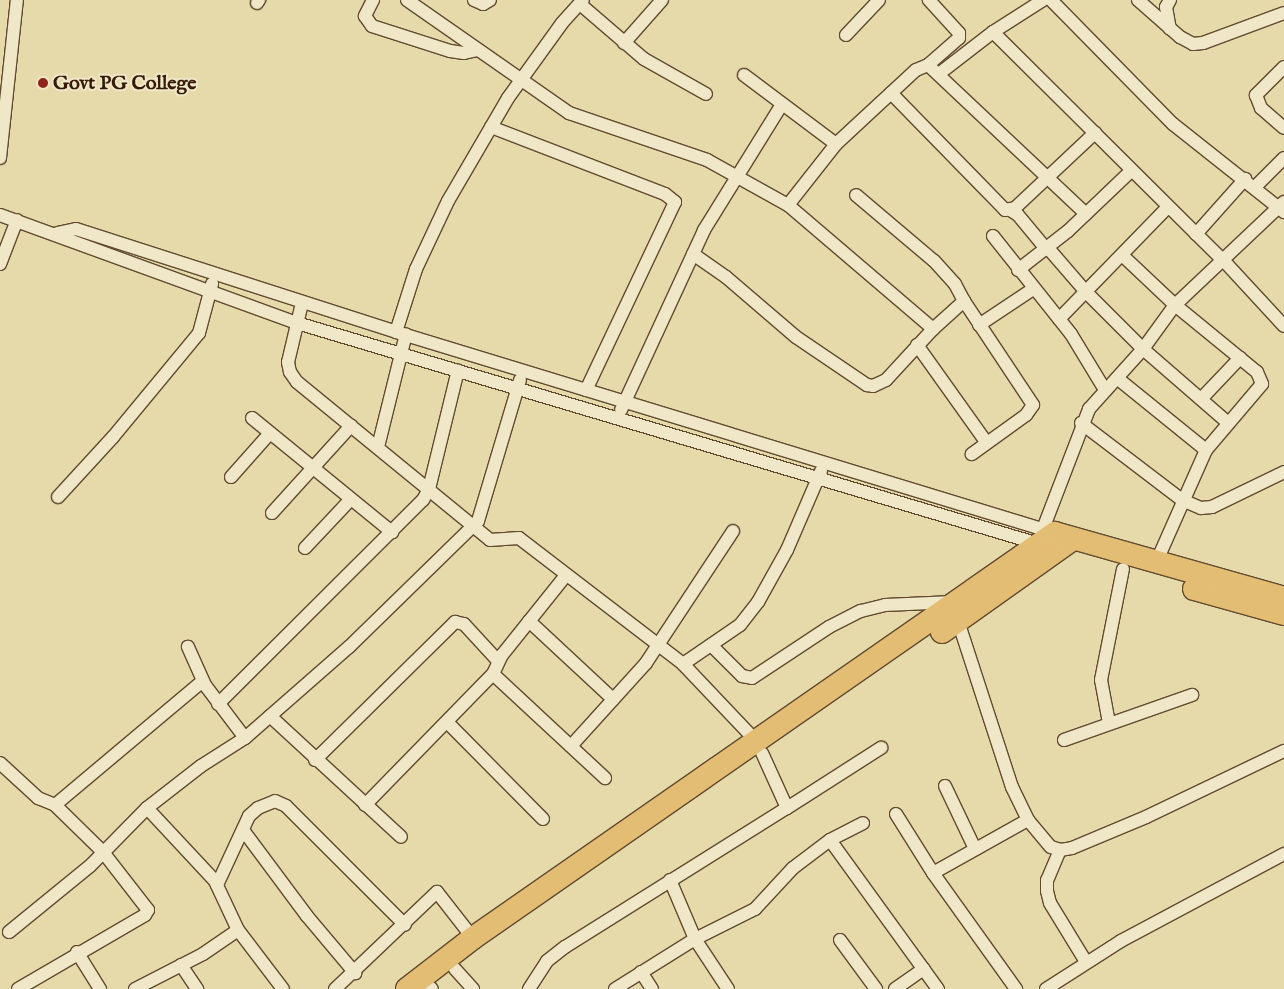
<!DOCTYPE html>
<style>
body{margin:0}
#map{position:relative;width:1284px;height:989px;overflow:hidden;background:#e7daaa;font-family:"IM FELL English",serif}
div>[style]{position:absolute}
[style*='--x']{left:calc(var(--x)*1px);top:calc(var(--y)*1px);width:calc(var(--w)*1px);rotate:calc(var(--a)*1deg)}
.roads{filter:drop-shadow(1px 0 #624a2f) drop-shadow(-1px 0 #624a2f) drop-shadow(0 1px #624a2f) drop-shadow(0 -1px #624a2f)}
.street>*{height:12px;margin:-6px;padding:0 6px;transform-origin:6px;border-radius:6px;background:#efe7c8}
.highway>*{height:22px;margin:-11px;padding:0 11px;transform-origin:11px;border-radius:11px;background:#e4bd75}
.dots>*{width:14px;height:14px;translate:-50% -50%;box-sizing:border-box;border:2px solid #efe7c8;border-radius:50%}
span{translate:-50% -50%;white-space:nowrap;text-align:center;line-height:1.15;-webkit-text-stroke:4px #efe7c8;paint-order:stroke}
.poi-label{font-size:20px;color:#361a06;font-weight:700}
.left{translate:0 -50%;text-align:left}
</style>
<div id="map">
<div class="roads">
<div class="street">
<i style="--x:373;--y:0;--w:18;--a:117"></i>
<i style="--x:365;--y:16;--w:12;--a:55"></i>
<i style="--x:372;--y:26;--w:82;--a:17.8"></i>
<i style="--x:450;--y:51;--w:14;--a:8"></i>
<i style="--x:464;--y:53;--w:13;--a:-13"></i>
<i style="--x:407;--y:0;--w:198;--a:34.9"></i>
<i style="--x:569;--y:113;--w:146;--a:18.8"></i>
<i style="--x:707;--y:160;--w:93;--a:29.1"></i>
<i style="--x:788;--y:205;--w:191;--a:40.5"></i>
<i style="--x:933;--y:329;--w:42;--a:-42.1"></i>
<i style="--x:964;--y:301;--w:19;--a:-118"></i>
<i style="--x:955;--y:284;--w:31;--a:-132"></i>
<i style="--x:934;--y:261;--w:102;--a:-139.8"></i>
<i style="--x:474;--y:0;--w:10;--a:24"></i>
<i style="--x:483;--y:4;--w:8;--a:-30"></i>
<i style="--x:1051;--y:0;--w:174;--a:45.5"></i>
<i style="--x:1173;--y:124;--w:142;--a:38.4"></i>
<i style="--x:1138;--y:0;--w:56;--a:41.4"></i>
<i style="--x:1180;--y:37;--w:15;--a:28"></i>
<i style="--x:1193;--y:44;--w:10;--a:-6"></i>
<i style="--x:1203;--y:43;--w:86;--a:-20.3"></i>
<i style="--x:1170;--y:0;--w:8;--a:120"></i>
<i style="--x:1166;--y:7;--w:22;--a:80"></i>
<i style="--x:257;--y:3;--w:4;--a:-56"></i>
<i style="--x:580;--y:4;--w:84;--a:40.7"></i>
<i style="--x:644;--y:59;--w:71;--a:29.4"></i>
<i style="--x:993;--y:32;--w:325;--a:44.8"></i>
<i style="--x:1224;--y:261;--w:88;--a:47.3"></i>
<i style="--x:846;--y:35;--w:48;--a:-46.7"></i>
<i style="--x:624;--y:43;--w:57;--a:-48.5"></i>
<i style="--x:928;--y:65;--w:41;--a:-41.1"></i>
<i style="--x:959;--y:38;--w:5;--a:-90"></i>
<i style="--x:959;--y:33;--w:45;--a:-132.3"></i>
<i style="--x:1284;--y:67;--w:40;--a:135"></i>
<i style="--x:1256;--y:95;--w:14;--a:69"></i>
<i style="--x:1261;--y:108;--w:30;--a:41"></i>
<i style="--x:940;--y:73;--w:67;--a:-37.7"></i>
<i style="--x:993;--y:32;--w:59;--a:-32.6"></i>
<i style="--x:744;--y:75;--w:115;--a:36.9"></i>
<i style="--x:891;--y:93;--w:163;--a:45.7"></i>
<i style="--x:1005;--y:210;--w:10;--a:-11"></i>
<i style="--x:1015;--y:208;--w:110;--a:-43.2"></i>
<i style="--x:491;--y:127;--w:186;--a:21.1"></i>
<i style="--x:665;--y:194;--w:13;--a:39"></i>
<i style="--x:675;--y:202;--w:208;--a:115.3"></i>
<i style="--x:0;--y:158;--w:159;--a:-83.9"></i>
<i style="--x:1255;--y:187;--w:41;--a:-45"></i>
<i style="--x:788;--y:205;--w:78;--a:-51.8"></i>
<i style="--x:836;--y:144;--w:109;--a:-42.8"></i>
<i style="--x:916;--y:70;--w:13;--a:-23"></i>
<i style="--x:928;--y:65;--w:217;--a:43.3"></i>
<i style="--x:1010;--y:210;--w:9;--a:32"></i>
<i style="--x:1018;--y:215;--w:45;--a:50.4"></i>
<i style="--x:0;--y:215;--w:316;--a:20"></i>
<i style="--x:297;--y:323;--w:774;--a:16.59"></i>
<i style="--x:57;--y:233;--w:19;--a:-12"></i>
<i style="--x:76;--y:229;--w:336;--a:17.8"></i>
<i style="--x:396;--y:332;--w:689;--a:16.96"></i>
<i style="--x:1196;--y:234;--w:74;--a:-48.3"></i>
<i style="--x:993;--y:236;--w:125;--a:51.5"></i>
<i style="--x:1071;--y:334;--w:66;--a:58.7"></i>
<i style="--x:1048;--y:248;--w:58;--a:49.2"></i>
<i style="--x:1086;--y:292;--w:81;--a:45"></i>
<i style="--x:1143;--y:349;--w:111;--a:41"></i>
<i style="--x:693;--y:254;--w:40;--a:34.9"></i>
<i style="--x:726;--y:277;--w:92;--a:40.6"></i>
<i style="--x:796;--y:337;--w:86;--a:34.1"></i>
<i style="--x:867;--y:385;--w:6;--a:9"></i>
<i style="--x:873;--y:386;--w:14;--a:-25"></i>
<i style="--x:886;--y:380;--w:69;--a:-47.3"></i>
<i style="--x:1122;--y:255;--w:73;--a:43.3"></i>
<i style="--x:1175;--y:305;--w:106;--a:39.3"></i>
<i style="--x:1257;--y:372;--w:13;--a:67"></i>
<i style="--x:1262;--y:384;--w:87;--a:130.3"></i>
<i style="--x:1206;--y:450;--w:124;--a:113.9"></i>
<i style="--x:0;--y:264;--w:47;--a:-68.9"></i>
<i style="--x:1018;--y:270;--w:63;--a:-38"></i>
<i style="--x:1068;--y:231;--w:86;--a:-43.6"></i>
<i style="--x:964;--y:301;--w:125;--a:56.4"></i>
<i style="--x:1033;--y:405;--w:12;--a:125"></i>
<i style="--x:1026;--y:415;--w:67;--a:144.2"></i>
<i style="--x:302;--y:303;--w:61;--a:103.3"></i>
<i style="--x:288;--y:362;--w:10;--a:79"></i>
<i style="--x:290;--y:372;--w:12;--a:55"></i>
<i style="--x:297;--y:382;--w:249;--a:39.3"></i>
<i style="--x:490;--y:540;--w:29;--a:-4"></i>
<i style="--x:519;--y:538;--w:207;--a:37.5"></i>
<i style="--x:683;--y:664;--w:106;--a:46.5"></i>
<i style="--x:1059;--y:319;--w:156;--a:-45.8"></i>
<i style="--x:979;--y:325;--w:65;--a:-33.7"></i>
<i style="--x:396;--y:332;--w:66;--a:-72.4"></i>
<i style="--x:416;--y:269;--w:75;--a:-64.8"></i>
<i style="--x:448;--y:201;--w:119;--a:-59.8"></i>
<i style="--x:508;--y:98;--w:92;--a:-54.2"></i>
<i style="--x:562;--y:23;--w:31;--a:-48"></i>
<i style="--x:917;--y:345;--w:120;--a:54.5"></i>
<i style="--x:1117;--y:378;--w:114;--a:39"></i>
<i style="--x:1201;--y:399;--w:57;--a:-46.4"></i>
<i style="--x:621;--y:410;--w:198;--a:-65.2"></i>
<i style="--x:704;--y:230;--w:148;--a:-58.2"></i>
<i style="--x:252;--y:418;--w:181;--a:39.2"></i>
<i style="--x:1081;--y:423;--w:127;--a:37.3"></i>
<i style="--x:1182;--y:500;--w:21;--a:23"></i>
<i style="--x:1201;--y:508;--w:11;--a:-5"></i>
<i style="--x:1212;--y:507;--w:80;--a:-25.9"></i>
<i style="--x:378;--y:447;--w:116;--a:-76.1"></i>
<i style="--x:231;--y:477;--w:59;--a:-48.4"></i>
<i style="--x:58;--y:497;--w:81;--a:-47.5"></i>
<i style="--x:113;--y:437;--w:135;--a:-50.4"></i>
<i style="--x:199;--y:333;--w:51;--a:-75.1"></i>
<i style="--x:272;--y:513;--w:118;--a:-47.8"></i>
<i style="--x:1043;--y:529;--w:129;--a:-69"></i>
<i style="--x:1089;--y:409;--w:81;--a:-48"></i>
<i style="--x:1143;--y:349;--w:54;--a:-54"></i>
<i style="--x:1175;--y:305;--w:150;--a:-43.4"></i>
<i style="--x:305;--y:548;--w:67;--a:-46.8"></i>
<i style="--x:529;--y:621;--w:115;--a:42.9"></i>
<i style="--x:958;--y:621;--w:175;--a:72"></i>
<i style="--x:1012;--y:787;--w:37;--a:64"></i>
<i style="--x:1028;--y:820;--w:35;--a:50"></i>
<i style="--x:1051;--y:847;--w:9;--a:18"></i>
<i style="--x:1060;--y:850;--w:12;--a:-9"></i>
<i style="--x:1072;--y:848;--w:80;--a:-22.7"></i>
<i style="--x:1146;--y:817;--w:153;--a:-25.6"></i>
<i style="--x:711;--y:645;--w:44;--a:45"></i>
<i style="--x:742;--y:676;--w:10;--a:11"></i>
<i style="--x:752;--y:678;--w:92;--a:-33.5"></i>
<i style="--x:829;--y:627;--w:36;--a:-27"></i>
<i style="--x:861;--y:611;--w:25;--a:-14"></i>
<i style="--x:885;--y:605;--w:68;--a:-2.5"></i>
<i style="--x:683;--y:664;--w:69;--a:-34.4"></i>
<i style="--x:740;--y:625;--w:29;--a:-52"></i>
<i style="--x:758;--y:602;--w:60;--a:-60.9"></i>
<i style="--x:787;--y:550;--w:86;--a:-66.7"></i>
<i style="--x:493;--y:674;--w:153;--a:42.9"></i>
<i style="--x:218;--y:704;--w:289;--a:-44.9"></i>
<i style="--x:423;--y:500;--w:13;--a:-61"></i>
<i style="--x:429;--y:489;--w:122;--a:-76.3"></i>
<i style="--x:270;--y:716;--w:178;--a:42.7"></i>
<i style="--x:448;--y:723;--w:135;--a:45.3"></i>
<i style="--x:1109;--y:723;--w:44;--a:-100.5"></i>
<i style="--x:1101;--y:680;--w:113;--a:-78.8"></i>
<i style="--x:245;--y:738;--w:138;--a:-41.2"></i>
<i style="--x:349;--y:647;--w:180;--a:-44.3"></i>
<i style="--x:478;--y:521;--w:147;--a:-73.4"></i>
<i style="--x:1064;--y:740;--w:136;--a:-19.4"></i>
<i style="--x:571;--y:746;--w:112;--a:-47.9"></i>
<i style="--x:646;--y:663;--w:158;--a:-56.6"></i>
<i style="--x:315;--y:760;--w:197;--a:-44.6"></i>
<i style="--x:455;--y:622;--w:9;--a:13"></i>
<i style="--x:464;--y:624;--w:50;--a:47.4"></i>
<i style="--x:0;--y:763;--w:52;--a:42.6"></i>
<i style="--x:38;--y:798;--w:18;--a:22"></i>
<i style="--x:55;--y:805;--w:193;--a:-40"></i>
<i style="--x:945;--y:786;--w:70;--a:64.5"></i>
<i style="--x:365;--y:805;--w:183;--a:-45.7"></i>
<i style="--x:493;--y:674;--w:21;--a:-65"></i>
<i style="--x:502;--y:655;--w:102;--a:-51.3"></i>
<i style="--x:147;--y:808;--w:68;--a:-37.9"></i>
<i style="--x:201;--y:766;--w:52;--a:-32.5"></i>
<i style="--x:245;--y:738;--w:66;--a:-127"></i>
<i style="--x:205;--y:685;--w:42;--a:-114.1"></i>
<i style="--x:787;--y:808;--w:112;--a:-32.6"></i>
<i style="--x:896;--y:814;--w:70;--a:57.9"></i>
<i style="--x:933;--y:873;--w:143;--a:54.4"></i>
<i style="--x:243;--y:830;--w:107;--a:53.3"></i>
<i style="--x:307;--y:916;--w:75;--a:49.9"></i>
<i style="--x:830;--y:840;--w:184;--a:54.1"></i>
<i style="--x:1060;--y:850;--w:33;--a:113"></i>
<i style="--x:1047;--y:880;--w:11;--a:90"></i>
<i style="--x:1047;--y:891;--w:12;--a:76"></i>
<i style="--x:1050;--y:903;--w:69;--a:58.6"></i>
<i style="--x:933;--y:873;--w:109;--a:-29.2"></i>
<i style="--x:670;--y:880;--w:64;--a:67"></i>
<i style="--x:695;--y:939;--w:60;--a:56.6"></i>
<i style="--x:217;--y:885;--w:76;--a:-65.1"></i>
<i style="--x:249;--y:816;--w:12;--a:-42"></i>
<i style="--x:258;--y:808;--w:18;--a:-22"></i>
<i style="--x:275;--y:801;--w:12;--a:24"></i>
<i style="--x:286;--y:806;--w:168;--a:45"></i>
<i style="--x:9;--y:932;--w:104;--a:-39.2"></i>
<i style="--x:90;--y:866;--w:81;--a:-45.5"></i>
<i style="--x:147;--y:808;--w:100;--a:47"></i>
<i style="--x:215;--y:881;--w:54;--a:64.9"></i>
<i style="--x:238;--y:930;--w:74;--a:52.7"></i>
<i style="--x:840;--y:940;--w:61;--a:53.7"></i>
<i style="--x:77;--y:952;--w:44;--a:58.1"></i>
<i style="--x:181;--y:965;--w:29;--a:56"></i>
<i style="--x:455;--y:969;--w:27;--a:48"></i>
<i style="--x:641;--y:972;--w:20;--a:57"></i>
<i style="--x:431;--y:988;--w:1;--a:45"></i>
<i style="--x:18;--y:989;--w:147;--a:-30.2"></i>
<i style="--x:145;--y:915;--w:6;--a:-59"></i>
<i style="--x:148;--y:910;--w:73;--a:-127.8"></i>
<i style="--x:103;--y:852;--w:67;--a:-135.6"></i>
<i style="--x:135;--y:989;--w:76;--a:-27.2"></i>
<i style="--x:203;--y:954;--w:42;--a:-34.4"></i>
<i style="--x:335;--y:989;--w:141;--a:-43.6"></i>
<i style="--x:437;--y:892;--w:58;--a:52"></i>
<i style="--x:529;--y:989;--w:33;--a:-57"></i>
<i style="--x:547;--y:961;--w:23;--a:-38"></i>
<i style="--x:565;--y:947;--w:262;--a:-32.1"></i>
<i style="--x:787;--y:808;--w:60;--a:-114.4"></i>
<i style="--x:615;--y:989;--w:94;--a:-32"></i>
<i style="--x:695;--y:939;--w:67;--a:-26.6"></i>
<i style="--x:755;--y:909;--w:56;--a:-47.2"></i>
<i style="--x:793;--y:868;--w:46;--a:-37.1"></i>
<i style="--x:830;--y:840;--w:37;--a:-27"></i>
<i style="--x:895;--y:989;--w:35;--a:-35"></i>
<i style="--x:1046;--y:989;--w:89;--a:-32.6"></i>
<i style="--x:1121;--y:941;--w:185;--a:-28.1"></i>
</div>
<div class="highway">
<i style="--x:1194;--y:589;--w:93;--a:15.5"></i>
<i style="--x:942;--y:632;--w:161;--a:-35.4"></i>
<i style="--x:407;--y:989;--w:83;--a:-37.7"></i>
<i style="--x:473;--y:938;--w:709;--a:-34.83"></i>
<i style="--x:1055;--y:533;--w:238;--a:15.8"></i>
</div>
</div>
<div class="dots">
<i style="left:43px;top:83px;background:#8f2418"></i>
</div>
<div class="poi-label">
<span class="left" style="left:53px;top:83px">Govt PG College</span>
</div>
</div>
